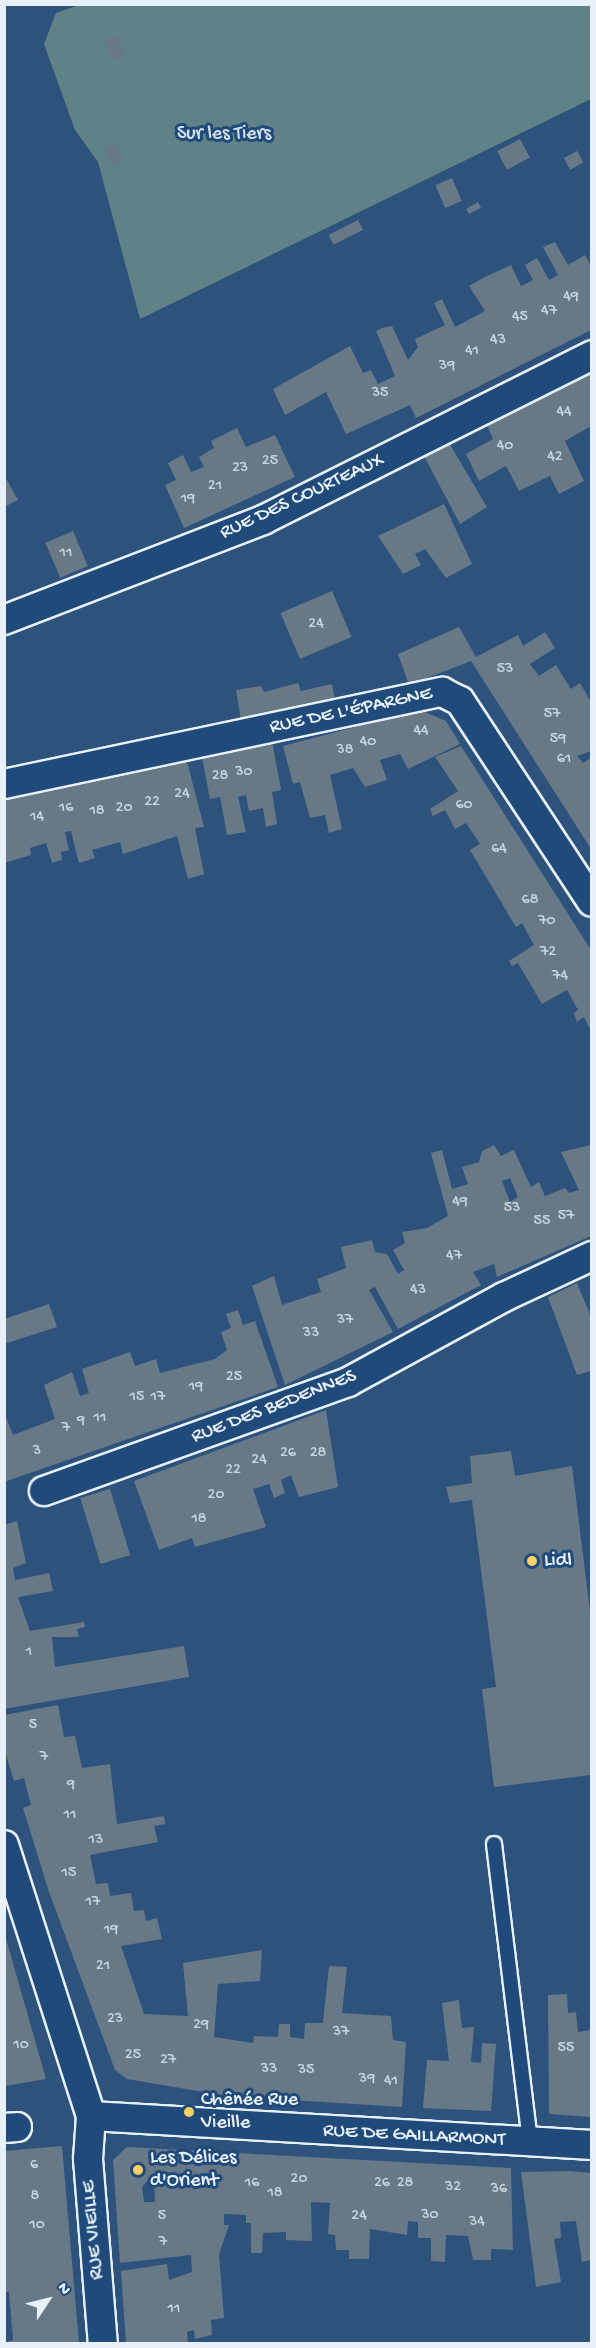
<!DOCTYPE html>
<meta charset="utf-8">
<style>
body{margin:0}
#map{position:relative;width:596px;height:2348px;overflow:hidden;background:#2d537d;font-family:"Gochi Hand",sans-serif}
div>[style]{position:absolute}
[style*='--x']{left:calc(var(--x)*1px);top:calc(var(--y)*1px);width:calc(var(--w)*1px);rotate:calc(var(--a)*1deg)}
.green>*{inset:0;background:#608185}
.building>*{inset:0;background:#677887;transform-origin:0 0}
.roads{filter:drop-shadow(2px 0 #e8f1f8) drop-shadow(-2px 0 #e8f1f8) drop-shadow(0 2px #e8f1f8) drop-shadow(0 -2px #e8f1f8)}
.lane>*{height:14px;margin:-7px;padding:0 7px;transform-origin:7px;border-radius:7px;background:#1f4a7a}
.street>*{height:28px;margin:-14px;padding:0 14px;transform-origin:14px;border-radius:14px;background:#1f4a7a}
.dots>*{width:16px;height:16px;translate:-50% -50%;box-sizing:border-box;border:3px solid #1f4a7a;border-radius:50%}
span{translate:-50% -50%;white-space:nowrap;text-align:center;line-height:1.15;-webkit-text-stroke:6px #1f4a7a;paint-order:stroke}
.number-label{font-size:16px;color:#c8d3dc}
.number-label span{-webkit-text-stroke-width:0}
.park-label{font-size:20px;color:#d4e0e7}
.street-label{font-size:20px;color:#e8f1f8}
.poi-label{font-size:20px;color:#e8f1f8}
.left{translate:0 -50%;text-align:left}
.frame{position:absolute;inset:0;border:6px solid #e8f1f8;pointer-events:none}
.north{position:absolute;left:18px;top:2270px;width:60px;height:60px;-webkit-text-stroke:4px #1f4a7a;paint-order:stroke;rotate:55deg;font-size:16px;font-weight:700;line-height:24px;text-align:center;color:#e8f1f8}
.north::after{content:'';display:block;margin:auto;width:21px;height:27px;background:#e8f1f8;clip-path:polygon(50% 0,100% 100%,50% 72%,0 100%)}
</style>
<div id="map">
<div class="green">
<i style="clip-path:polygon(79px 5px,591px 5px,591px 99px,140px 319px,98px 162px,75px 130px,44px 44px,56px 13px)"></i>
</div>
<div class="building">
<i style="left:116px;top:35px;width:22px;height:14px;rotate:63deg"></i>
<i style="left:520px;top:139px;width:21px;height:26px;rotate:62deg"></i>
<i style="left:116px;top:144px;width:18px;height:13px;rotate:63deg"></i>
<i style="left:577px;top:151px;width:13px;height:15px;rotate:61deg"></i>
<i style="left:452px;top:178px;width:25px;height:18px;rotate:67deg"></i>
<i style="clip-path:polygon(478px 202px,481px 208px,469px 214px,466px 209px)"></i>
<i style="left:358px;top:220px;width:11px;height:33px;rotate:63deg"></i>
<i style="clip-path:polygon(555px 242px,568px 265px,585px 255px,591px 266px,591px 330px,416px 418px,410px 405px,346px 434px,326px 392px,285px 415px,273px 389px,350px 346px,363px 373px,371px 370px,378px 384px,395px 376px,376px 331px,382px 328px,392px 326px,408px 360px,418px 347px,415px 339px,445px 325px,434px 303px,442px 299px,455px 327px,485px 311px,469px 286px,485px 277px,511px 265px,521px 286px,533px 280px,525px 265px,537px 258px,549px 280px,558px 275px,543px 247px)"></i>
<i style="clip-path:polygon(591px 373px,591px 426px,565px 441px,584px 481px,559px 494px,550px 476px,519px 491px,506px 466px,479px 481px,466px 454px,493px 439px,487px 425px)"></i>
<i style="clip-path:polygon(237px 428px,246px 447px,275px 435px,295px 477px,184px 528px,165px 485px,176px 480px,168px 463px,183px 455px,191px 472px,204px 467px,199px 457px,214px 448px,211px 441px)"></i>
<i style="clip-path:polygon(449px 443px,487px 507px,460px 524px,424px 456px)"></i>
<i style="clip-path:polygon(4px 475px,18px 500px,4px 507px)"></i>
<i style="clip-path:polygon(444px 504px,472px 564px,446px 578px,425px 549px,415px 554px,421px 565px,403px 574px,378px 536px)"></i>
<i style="left:73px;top:531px;width:38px;height:30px;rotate:67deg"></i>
<i style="left:332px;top:591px;width:50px;height:56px;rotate:67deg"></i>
<i style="clip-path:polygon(459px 627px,476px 657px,518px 635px,523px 646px,545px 632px,555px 648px,530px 664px,539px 676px,556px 665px,571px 689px,580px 683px,591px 702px,591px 751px,577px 756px,583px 763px,591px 758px,591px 849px,471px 661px,409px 685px,398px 654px)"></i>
<i style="clip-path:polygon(298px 683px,301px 691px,332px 684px,336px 706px,241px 720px,236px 690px,261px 686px,264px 692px)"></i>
<i style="clip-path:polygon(420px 710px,446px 721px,460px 744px,408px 769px,400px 754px,380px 760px,387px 780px,365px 787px,353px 768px,330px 775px,342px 829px,329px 833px,325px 815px,310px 818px,300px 782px,293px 784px,283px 746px)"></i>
<i style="clip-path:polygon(272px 741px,281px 790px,272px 792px,277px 824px,266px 827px,263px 808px,249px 811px,246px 795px,238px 797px,246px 832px,227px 835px,220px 797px,210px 799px,202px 757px)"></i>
<i style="clip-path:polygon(461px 746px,591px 950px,591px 1031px,584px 1017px,577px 1022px,574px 1013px,578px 1010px,567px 990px,542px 1004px,518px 963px,512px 966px,509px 961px,534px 945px,522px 923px,516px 927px,470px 850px,480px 844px,466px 823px,455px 829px,445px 810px,433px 816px,430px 809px,458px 791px,435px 757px)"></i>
<i style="clip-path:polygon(186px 758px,204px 827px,195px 828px,204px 874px,188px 879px,177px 836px,123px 854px,120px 842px,92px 850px,95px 858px,79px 863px,71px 831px,65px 832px,69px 850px,61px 852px,62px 860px,52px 863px,46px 843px,30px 848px,31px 855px,4px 863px,4px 796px)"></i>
<i style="clip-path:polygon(evenodd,494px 1145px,501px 1156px,514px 1150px,531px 1187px,539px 1182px,545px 1196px,565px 1188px,569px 1193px,579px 1190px,561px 1152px,591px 1145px,591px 1236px,497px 1277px,494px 1264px,473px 1272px,481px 1285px,398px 1329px,375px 1287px,369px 1290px,393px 1332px,285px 1385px,252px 1286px,274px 1276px,282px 1305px,321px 1292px,317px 1279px,346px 1268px,341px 1247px,372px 1240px,375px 1252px,387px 1254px,398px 1274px,404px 1270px,393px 1250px,405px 1243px,402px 1232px,427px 1228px,448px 1216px,431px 1153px,442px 1150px,452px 1189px,468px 1184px,462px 1167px,479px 1162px,482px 1151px,494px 1145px,510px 1178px,518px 1197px,510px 1202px,502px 1181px,510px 1178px)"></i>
<i style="clip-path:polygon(577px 1283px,591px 1317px,591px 1371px,577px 1375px,548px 1297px)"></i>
<i style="clip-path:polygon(49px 1304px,57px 1327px,4px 1344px,4px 1319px)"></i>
<i style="clip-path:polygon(238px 1310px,243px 1325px,255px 1321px,278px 1387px,4px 1482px,4px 1412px,13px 1435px,55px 1419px,44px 1385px,72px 1372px,80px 1396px,89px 1393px,82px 1369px,130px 1352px,135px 1366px,156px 1359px,160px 1373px,215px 1359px,227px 1350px,221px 1332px,231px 1328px,226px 1314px)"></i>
<i style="clip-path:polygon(326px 1410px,338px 1487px,299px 1497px,291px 1475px,281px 1480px,285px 1493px,274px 1498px,269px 1484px,253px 1489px,266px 1527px,195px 1547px,192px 1538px,159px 1550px,134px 1481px)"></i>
<i style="clip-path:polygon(511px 1451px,515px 1476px,572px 1466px,591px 1619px,591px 1775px,494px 1787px,482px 1689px,496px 1687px,472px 1500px,450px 1503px,446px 1487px,472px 1483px,470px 1456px)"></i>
<i style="left:110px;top:1489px;width:69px;height:31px;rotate:73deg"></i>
<i style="clip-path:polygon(17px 1521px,26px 1563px,13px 1568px,15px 1580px,49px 1573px,53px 1591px,18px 1597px,30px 1631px,84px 1622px,85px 1627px,77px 1629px,79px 1637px,52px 1637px,55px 1667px,184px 1646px,189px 1677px,4px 1709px,4px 1525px)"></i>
<i style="clip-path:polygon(58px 1705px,64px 1737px,75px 1736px,82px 1768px,110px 1764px,117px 1824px,164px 1816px,165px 1824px,154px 1826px,158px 1842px,90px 1855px,96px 1884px,108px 1883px,110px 1896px,131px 1893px,134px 1911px,144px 1910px,146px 1921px,157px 1918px,162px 1939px,121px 1946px,144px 2014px,188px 2016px,183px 1963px,262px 1950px,260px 1981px,218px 1984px,214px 2037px,253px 2043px,254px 2036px,278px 2037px,279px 2024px,290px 2024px,290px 2037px,304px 2039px,305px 2023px,323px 2023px,329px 1966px,347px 1967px,342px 2013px,391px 2016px,393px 2040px,406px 2042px,402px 2107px,227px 2096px,127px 2079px,115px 2070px,49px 1892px,23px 1808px,31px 1805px,24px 1778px,14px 1781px,4px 1748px,4px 1715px)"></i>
<i style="clip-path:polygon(5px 1935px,46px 2079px,5px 2086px)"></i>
<i style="clip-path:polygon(567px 1994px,568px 2013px,576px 2012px,578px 2032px,591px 2030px,591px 2117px,549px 2114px,548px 1995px)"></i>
<i style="clip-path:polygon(459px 2000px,462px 2028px,474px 2027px,471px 2062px,481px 2063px,482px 2043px,496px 2044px,491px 2111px,423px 2108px,427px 2060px,449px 2061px,442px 2003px)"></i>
<i style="clip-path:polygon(62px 2146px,79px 2343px,4px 2343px,13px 2340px,9px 2292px,5px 2292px,4px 2151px)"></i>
<i style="clip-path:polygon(evenodd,127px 2147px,511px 2168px,513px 2250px,491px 2249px,491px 2260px,473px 2260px,468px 2236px,446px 2235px,445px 2262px,431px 2261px,431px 2238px,418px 2238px,418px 2222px,408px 2221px,407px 2235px,370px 2229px,369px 2259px,349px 2259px,349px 2250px,336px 2250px,335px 2235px,328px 2234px,330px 2203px,311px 2202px,312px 2241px,286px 2240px,286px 2232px,263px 2233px,262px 2253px,251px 2253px,251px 2223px,246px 2223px,246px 2215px,224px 2214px,224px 2225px,229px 2225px,219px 2254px,224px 2318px,211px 2320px,212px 2335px,195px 2339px,194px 2330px,187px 2332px,188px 2343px,126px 2343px,121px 2271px,167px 2264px,169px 2280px,192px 2272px,191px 2255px,120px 2263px,113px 2160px,127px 2147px,149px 2179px,154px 2179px,155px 2202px,144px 2202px,142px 2187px,149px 2179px)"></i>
<i style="clip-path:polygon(570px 2171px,591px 2173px,591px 2260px,582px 2262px,576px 2221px,560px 2222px,561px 2238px,554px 2239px,561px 2282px,536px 2287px,521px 2172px)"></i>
</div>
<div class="roads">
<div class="lane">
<i style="--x:494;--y:1844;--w:301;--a:83.1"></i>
</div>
<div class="street">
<i style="--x:4;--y:620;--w:278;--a:-21.1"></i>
<i style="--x:263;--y:520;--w:368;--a:-26.6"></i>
<i style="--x:4;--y:784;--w:448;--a:-11.9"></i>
<i style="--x:442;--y:692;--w:20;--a:27"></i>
<i style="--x:460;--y:701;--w:240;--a:56.7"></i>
<i style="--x:44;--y:1491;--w:323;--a:-19.7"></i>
<i style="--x:348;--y:1382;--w:178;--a:-28.6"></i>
<i style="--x:504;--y:1297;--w:97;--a:-25"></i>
<i style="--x:4;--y:1845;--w:285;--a:72.2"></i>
<i style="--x:91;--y:2116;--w:43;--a:94"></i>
<i style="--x:88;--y:2159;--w:186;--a:85.4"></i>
<i style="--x:91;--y:2116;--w:502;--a:3.31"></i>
<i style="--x:4;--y:2128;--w:13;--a:-4"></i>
</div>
</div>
<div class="dots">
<i style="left:532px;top:1561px;background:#ffd166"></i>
<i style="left:189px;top:2112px;background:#ffd166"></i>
<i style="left:138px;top:2170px;background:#ffd166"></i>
</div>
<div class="number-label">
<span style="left:571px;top:298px">49</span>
<span style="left:549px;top:312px">47</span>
<span style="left:520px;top:318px">45</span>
<span style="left:498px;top:341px">43</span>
<span style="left:472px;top:352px">41</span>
<span style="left:447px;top:367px">39</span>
<span style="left:380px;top:394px">35</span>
<span style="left:564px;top:413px">44</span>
<span style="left:505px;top:447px">40</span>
<span style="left:555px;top:458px">42</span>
<span style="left:270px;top:462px">25</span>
<span style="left:240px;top:469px">23</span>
<span style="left:215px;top:487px">21</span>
<span style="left:188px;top:500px">19</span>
<span style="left:66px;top:554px">11</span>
<span style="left:316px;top:625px">24</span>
<span style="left:505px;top:670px">53</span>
<span style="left:552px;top:715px">57</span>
<span style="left:421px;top:732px">44</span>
<span style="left:558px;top:740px">59</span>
<span style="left:368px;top:743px">40</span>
<span style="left:345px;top:751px">38</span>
<span style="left:564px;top:760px">61</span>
<span style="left:244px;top:773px">30</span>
<span style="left:220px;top:777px">28</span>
<span style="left:182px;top:795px">24</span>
<span style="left:152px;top:803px">22</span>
<span style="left:464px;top:806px">60</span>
<span style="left:66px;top:809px">16</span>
<span style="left:124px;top:809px">20</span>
<span style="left:97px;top:812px">18</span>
<span style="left:37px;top:818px">14</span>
<span style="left:499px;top:850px">64</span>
<span style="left:530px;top:901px">68</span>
<span style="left:547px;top:922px">70</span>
<span style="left:548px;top:953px">72</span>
<span style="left:560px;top:977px">74</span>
<span style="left:460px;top:1203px">49</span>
<span style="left:512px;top:1209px">53</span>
<span style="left:566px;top:1217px">57</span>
<span style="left:542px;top:1222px">55</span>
<span style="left:454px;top:1257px">47</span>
<span style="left:418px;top:1291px">43</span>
<span style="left:345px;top:1321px">37</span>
<span style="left:311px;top:1334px">33</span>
<span style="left:234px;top:1378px">25</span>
<span style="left:196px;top:1388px">19</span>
<span style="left:137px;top:1398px">15</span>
<span style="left:158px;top:1398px">17</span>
<span style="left:100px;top:1419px">11</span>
<span style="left:81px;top:1422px">9</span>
<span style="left:66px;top:1429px">7</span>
<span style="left:37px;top:1452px">3</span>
<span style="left:288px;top:1454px">26</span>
<span style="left:318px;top:1454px">28</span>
<span style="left:259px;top:1461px">24</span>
<span style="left:233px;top:1471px">22</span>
<span style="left:216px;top:1496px">20</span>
<span style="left:199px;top:1520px">18</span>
<span style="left:29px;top:1653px">1</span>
<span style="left:33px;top:1726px">5</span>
<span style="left:44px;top:1758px">7</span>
<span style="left:71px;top:1786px">9</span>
<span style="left:70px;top:1816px">11</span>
<span style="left:96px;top:1841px">13</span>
<span style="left:69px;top:1874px">15</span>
<span style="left:93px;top:1903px">17</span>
<span style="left:111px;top:1931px">19</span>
<span style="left:103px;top:1967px">21</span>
<span style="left:115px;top:2020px">23</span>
<span style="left:201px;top:2026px">29</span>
<span style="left:341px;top:2033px">37</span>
<span style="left:21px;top:2046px">10</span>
<span style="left:566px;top:2049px">55</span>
<span style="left:133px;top:2056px">25</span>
<span style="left:168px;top:2061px">27</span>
<span style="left:269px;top:2070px">33</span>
<span style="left:306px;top:2071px">35</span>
<span style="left:367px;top:2080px">39</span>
<span style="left:391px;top:2082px">41</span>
<span style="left:34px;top:2166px">6</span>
<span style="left:299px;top:2180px">20</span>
<span style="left:252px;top:2184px">16</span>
<span style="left:382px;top:2184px">26</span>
<span style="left:405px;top:2184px">28</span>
<span style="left:453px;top:2188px">32</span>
<span style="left:499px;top:2190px">36</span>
<span style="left:275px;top:2194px">18</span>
<span style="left:35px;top:2197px">8</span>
<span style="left:430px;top:2216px">30</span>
<span style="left:162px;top:2217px">5</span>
<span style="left:359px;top:2217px">24</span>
<span style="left:477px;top:2223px">34</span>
<span style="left:37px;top:2226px">10</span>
<span style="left:163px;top:2243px">7</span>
<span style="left:174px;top:2310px">11</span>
</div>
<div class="park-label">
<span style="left:224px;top:134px">Sur les Tiers</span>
</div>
<div class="street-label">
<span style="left:302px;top:497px;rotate:-25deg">RUE DES COURTEAUX</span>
<span style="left:351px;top:711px;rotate:-12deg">RUE DE L'ÉPARGNE</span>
<span style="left:274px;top:1407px;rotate:-21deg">RUE DES BEDENNES</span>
<span style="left:414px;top:2136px;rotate:3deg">RUE DE GAILLARMONT</span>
<span style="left:94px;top:2230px;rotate:-95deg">RUE VIEILLE</span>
</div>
<div class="poi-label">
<span class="left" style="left:544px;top:1561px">Lidl</span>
<span class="left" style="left:201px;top:2112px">Chênée Rue<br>Vieille</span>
<span class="left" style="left:150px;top:2170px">Les Délices<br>d'Orient</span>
</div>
<div class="frame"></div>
<div class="north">N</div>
</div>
